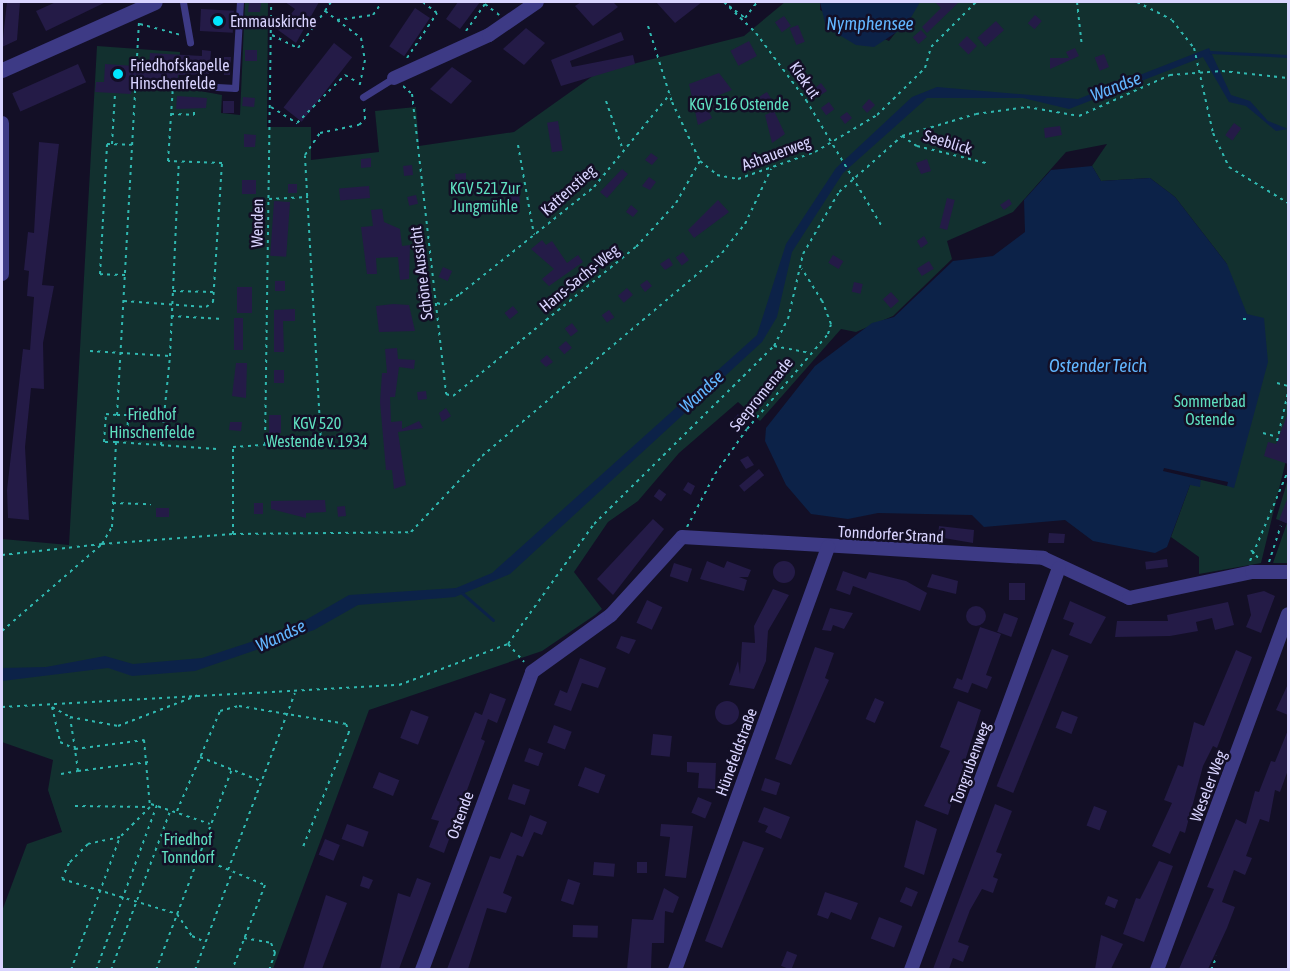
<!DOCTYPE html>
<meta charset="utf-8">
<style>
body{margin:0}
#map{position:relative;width:1290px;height:971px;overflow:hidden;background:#130f26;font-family:"Asap Condensed",sans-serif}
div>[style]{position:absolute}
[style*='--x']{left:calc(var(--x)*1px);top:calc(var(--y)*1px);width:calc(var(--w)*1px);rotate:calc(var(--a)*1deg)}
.green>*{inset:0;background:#12302f}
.water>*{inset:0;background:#0c2248}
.pier>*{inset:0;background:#130f26}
.stream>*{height:3px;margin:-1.5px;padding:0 1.5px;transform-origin:1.5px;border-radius:1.5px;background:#0c2248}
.building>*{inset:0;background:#241b47;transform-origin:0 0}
.round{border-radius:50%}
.path>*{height:2px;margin-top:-1px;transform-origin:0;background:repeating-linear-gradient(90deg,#2fb8b0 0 3px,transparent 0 7.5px)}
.service>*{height:7px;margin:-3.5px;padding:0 3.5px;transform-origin:3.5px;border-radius:3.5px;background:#3d3a85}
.minor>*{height:14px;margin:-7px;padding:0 7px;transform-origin:7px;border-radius:7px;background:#3d3a85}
.tertiary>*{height:15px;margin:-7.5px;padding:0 7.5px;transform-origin:7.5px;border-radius:7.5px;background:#3d3a85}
.dots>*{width:16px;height:16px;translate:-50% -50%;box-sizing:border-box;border:3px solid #130f26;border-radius:50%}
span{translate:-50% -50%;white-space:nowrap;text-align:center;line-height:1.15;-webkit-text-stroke:5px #130f26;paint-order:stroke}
.poi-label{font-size:16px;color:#d9d4ff}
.left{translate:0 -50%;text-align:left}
.street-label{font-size:16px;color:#d9d4ff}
.park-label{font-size:16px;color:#5fe0c0}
.water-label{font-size:18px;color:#62b6ff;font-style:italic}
.frame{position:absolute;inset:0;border:3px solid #d9d4ff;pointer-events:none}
</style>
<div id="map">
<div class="green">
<i style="clip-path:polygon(245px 2px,268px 2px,267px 127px,311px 127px,311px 160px,379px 152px,375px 111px,416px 107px,419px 146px,514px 132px,597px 73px,744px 36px,785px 2px,820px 2px,820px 10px,889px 41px,920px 2px,1288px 2px,1288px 452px,1261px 563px,1199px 574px,1199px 557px,1171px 537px,1190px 485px,1227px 264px,1175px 197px,1150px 178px,1101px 181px,1092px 166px,1107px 144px,1066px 152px,1013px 212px,947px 241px,952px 259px,893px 316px,856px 332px,841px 329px,760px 421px,738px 402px,679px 453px,638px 501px,608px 522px,574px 572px,602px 609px,595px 615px,542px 651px,369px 710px,273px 969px,2px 969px,2px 911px,27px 844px,62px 832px,48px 790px,53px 760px,2px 742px,2px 539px,69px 545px,97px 46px,180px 52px,178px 87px,222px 95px,221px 113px,240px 115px)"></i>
<i style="clip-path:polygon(1288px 479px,1288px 563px,1273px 563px,1287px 523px,1276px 519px)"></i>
</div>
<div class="water">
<i style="clip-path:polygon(820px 2px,920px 2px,906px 26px,874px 47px,856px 45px,826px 27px)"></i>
<i style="clip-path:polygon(1209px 48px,1231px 95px,1250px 101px,1268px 121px,1288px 129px,1276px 131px,1246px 106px,1229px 102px,1203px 57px,1069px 109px,1023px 98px,927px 98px,843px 173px,792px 252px,777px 317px,762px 342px,510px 574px,455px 597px,358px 605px,314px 630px,195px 671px,132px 676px,108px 668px,2px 681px,2px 668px,46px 667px,105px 656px,133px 664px,202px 658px,290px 629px,349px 595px,456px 588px,492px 573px,757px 335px,786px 244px,836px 168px,912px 97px,937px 87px,1078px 99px)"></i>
<i style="clip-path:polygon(1092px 166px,1101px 181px,1150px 178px,1175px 197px,1227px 264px,1247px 314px,1264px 318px,1268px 362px,1234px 488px,1201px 478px,1200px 487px,1190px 485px,1167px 547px,1155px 553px,1093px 541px,1065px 520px,984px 527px,972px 515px,878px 513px,848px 519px,811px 514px,786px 485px,765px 441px,766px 428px,815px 366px,872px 323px,894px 317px,953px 261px,993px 256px,1025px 232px,1024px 200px,1051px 170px)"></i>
</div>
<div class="pier">
<i style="clip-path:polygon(1164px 468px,1228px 482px,1227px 486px,1163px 471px)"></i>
</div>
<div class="stream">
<i style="--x:1210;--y:52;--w:78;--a:2.9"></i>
<i style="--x:462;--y:593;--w:41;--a:41.1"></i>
</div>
<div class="building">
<i style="clip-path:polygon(7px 2px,20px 2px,17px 40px,2px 47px)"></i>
<i style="clip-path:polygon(56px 2px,106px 2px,46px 31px,36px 11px)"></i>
<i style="clip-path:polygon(285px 2px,319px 2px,296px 43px,278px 30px,295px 9px)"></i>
<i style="clip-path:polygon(458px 2px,480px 2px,460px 29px,446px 19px)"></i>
<i style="clip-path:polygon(581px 2px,613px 2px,618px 7px,593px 26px,575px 6px)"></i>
<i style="clip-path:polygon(656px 2px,702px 2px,675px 23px)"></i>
<i style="clip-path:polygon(935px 2px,959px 2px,927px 33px,922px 27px,941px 8px)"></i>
<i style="clip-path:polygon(249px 3px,261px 3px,260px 12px,248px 12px)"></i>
<i style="left:415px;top:8px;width:18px;height:46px;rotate:34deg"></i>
<i style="left:201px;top:9px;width:33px;height:22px;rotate:3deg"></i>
<i style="left:1035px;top:15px;width:9px;height:11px;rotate:41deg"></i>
<i style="left:784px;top:16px;width:12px;height:11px;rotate:55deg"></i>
<i style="left:996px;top:21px;width:12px;height:25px;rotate:48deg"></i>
<i style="left:798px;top:25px;width:18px;height:9px;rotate:68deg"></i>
<i style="clip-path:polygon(526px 28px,545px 43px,524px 65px,503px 49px)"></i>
<i style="left:921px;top:30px;width:9px;height:11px;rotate:49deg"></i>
<i style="clip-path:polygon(621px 32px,624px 40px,570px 61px,572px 67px,633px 55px,635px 64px,561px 86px,551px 60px)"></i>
<i style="left:967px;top:36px;width:14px;height:12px;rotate:45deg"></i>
<i style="left:749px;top:41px;width:17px;height:21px;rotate:62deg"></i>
<i style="left:334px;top:43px;width:23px;height:82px;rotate:38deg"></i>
<i style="clip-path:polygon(1075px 48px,1079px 56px,1050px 69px,1050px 58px,1069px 58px,1066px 52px)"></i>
<i style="clip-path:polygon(202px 50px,211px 51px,209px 74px,178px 75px,177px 85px,132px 80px,131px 94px,95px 92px,96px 82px,104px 82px,105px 64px,149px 67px,150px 53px,202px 56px)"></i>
<i style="left:245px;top:50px;width:12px;height:11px"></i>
<i style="left:1104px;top:54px;width:14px;height:10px;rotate:69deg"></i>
<i style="clip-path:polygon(224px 57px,231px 57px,230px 75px,224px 75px)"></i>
<i style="left:78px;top:64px;width:20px;height:72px;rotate:66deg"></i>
<i style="clip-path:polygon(452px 67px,472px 81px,451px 104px,430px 89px)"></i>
<i style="clip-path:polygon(719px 73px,732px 90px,704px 101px,712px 118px,698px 125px,689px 84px)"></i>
<i style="clip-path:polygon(821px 83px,827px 91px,819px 96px,814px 89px)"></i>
<i style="left:767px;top:92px;width:9px;height:9px;rotate:58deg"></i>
<i style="clip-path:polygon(177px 96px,207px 98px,206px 108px,176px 109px)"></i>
<i style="left:243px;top:97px;width:12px;height:9px;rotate:5deg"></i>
<i style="clip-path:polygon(869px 99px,875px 105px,867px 113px,862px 107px)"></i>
<i style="left:223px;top:101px;width:11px;height:12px"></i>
<i style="left:829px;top:102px;width:9px;height:10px;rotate:54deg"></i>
<i style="clip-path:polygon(774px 111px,785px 134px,772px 143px,765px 115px)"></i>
<i style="clip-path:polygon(847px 112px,852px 118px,845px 124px,840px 117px)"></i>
<i style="left:558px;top:121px;width:30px;height:11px;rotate:81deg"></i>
<i style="left:1234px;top:123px;width:9px;height:15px;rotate:36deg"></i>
<i style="clip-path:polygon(1060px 126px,1062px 135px,1045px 138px,1044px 128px)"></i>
<i style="clip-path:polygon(244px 134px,256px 135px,255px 147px,244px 147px)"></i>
<i style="clip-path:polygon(39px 142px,59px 144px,42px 285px,54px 286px,43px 343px,44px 389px,31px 388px,25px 447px,29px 520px,8px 518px,7px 490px,23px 349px,30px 350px,34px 297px,27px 296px,29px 271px,24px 270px,28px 232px,34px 233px)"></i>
<i style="clip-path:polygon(651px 153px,658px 158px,652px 165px,645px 160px)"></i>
<i style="clip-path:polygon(371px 158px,371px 167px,361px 168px,361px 159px)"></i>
<i style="clip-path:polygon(927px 159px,931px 171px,921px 174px,916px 163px)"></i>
<i style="left:412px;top:165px;width:10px;height:9px;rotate:84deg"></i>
<i style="clip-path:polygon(622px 169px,628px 174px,607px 198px,600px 192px)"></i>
<i style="clip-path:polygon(466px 173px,466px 181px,456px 183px,455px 174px)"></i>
<i style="clip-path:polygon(649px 177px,656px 182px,650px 190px,642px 186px)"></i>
<i style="left:242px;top:180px;width:14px;height:14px"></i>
<i style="left:288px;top:184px;width:9px;height:9px"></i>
<i style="left:369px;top:186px;width:12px;height:30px;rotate:85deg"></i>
<i style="left:416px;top:195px;width:9px;height:9px;rotate:77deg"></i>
<i style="left:519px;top:195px;width:8px;height:9px;rotate:83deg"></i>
<i style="left:947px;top:198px;width:8px;height:31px;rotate:14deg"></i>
<i style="clip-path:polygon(1009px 199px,1012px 204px,1004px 210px,1000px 205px)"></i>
<i style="clip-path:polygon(718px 200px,729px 212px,694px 238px,688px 230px)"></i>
<i style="left:290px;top:202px;width:55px;height:16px;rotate:94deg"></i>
<i style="clip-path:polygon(631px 205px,638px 211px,633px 217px,626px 212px)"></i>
<i style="clip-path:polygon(382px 209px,384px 222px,400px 229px,402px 246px,410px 245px,409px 279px,400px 280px,398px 257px,376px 258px,377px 274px,367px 274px,361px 227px,373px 226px,371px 210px)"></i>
<i style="clip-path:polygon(924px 236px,928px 243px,921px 248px,917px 241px)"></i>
<i style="clip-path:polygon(542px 240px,546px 245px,552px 241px,567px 263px,578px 255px,583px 262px,549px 286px,542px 279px,554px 269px,531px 249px)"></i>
<i style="left:683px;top:252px;width:10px;height:9px;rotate:53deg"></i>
<i style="left:833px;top:255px;width:12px;height:9px;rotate:31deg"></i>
<i style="clip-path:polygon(669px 258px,673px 265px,665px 270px,660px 264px)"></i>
<i style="left:929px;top:261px;width:9px;height:14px;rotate:58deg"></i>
<i style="left:443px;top:267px;width:10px;height:11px;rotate:24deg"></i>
<i style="clip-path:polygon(647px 280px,652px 286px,645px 292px,640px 285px)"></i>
<i style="left:275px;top:281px;width:10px;height:10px"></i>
<i style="left:854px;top:282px;width:9px;height:10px;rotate:13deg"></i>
<i style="left:237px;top:287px;width:15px;height:26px"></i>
<i style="left:627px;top:288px;width:9px;height:12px;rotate:49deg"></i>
<i style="left:891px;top:292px;width:12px;height:11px;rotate:48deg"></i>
<i style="clip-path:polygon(393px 304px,409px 305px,415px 331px,379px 332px,376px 306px)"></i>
<i style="left:513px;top:306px;width:8px;height:11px;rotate:50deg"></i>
<i style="clip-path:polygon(295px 309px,295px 321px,283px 321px,284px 352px,274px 352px,274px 310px)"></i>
<i style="left:609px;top:310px;width:9px;height:9px;rotate:54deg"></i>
<i style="left:234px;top:318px;width:9px;height:32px"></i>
<i style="left:572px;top:323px;width:10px;height:9px;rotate:53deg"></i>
<i style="left:566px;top:341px;width:9px;height:10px;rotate:49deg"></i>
<i style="clip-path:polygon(397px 348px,398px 359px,415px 360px,414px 369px,399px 367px,395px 397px,390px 397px,391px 422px,402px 421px,402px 429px,419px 421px,423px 428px,398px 432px,406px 485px,394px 489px,392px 470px,386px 470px,380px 402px,382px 373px,387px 373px,385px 349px)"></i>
<i style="clip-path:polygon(547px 355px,553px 362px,546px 367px,540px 361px)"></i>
<i style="clip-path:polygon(236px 363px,247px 363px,246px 398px,232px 396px)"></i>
<i style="left:274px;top:370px;width:10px;height:13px"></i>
<i style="left:426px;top:391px;width:8px;height:9px;rotate:83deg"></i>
<i style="clip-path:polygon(446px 408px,451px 416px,442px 422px,439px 413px)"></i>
<i style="clip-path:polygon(1288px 413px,1288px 464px,1264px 456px,1268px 442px,1276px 444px)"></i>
<i style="clip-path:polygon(738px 414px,744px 421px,738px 427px,732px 421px)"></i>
<i style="left:269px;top:415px;width:12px;height:18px"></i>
<i style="clip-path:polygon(230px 422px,242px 422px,241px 431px,229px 430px)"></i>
<i style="clip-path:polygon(748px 456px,754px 465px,746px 469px,740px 460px)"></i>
<i style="left:759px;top:469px;width:8px;height:26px;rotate:50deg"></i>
<i style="clip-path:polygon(688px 482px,695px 486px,691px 495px,683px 490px)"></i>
<i style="left:659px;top:489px;width:9px;height:9px;rotate:36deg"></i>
<i style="clip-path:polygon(1288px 497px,1288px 524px,1279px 520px)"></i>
<i style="clip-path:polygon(325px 500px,326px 512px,306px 513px,306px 518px,271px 509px,271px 501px)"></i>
<i style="left:254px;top:503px;width:9px;height:11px"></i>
<i style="left:345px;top:506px;width:10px;height:8px;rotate:84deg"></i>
<i style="left:156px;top:508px;width:13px;height:9px"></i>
<i style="clip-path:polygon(653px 519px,664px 529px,613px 595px,597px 579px)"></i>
<i style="clip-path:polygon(939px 526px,974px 530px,973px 543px,938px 537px)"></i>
<i style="clip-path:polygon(1049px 533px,1065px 534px,1064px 543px,1048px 543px)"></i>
<i style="left:1167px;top:559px;width:8px;height:22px;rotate:83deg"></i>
<i class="round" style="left:773px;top:561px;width:22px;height:22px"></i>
<i style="clip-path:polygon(707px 561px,724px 568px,727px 561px,751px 570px,748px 577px,739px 577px,747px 580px,744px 591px,700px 579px)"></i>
<i style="left:674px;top:563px;width:19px;height:14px;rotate:18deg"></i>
<i style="clip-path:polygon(843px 571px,866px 579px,869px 572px,906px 581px,927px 593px,920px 611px,853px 586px,850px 595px,836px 590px)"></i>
<i style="clip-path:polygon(932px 574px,958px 581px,956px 594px,927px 587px)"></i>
<i style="left:1009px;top:583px;width:16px;height:17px"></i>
<i style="clip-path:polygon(773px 589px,789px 595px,768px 631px,766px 661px,754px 689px,729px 685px,738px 661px,740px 674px,742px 642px,755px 643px,754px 626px)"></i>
<i style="clip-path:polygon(1264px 591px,1275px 596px,1261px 633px,1246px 627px,1251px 615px,1247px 595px)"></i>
<i style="left:647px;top:600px;width:17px;height:25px;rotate:25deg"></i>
<i style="clip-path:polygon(1070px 601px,1106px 617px,1091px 644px,1069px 635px,1074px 623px,1063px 619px)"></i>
<i style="clip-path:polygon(1228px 602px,1234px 625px,1215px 630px,1212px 618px,1196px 622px,1198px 631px,1170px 636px,1115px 637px,1117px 621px,1168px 621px,1167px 615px)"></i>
<i class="round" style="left:966px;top:606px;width:20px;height:20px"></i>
<i style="clip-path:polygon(830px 608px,853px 613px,844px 629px,833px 625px,831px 631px,822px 630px)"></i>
<i style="left:1004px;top:613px;width:15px;height:20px;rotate:20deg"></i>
<i style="clip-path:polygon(980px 627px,1001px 634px,986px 675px,992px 677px,987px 689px,972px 683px,968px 693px,953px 688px,957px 678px,962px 680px)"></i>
<i style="clip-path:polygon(621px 636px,636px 640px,629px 654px,616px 648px)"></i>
<i style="clip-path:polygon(815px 647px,834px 653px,825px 678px,829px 680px,791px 765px,775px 759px)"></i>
<i style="left:1052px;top:649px;width:18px;height:148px;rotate:22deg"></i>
<i style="clip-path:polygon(1236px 650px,1252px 657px,1217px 748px,1213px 746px,1203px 766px,1185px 833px,1180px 831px,1170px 854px,1152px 846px,1172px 803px,1164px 800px,1178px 765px,1183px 767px,1194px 722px,1204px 726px)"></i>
<i style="clip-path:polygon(580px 658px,606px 668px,598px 688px,582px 683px,571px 711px,554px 705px,560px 690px,567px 693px)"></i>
<i style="clip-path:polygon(1288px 684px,1288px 715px,1276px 710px)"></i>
<i style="clip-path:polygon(490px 693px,506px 699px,497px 723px,488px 719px,481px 739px,485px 741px,444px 853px,429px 847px,439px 821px,431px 819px,475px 712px,482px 715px)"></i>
<i style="left:875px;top:698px;width:10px;height:23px;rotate:24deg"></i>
<i style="clip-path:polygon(958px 701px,981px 710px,948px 815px,924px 806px,950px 751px,940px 747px)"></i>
<i class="round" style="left:715px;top:701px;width:24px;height:24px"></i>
<i style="left:411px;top:710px;width:19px;height:30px;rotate:21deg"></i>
<i style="left:1062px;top:711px;width:17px;height:18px;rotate:21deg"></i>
<i style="left:554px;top:725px;width:19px;height:19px;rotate:21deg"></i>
<i style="clip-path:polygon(1288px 730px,1288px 770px,1280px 792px,1275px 790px,1269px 822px,1260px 819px,1246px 856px,1252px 858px,1245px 875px,1234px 870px,1222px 902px,1235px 907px,1227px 928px,1208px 969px,1179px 969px,1214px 889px,1207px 887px,1236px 819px,1246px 824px,1255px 791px,1259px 792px,1271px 761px,1275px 762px)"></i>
<i style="left:653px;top:734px;width:19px;height:21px;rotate:6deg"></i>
<i style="left:529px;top:748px;width:15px;height:14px;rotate:20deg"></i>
<i style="clip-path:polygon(687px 762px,716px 763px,715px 789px,698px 788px,699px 773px,687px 772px)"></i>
<i style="left:585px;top:767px;width:22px;height:20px;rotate:21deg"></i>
<i style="left:379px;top:772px;width:22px;height:17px;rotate:22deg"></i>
<i style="left:765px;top:778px;width:16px;height:13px;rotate:18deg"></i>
<i style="left:513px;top:784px;width:18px;height:16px;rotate:19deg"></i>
<i style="left:698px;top:797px;width:15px;height:17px;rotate:23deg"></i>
<i style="clip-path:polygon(995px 804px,1012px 811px,996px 852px,1002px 854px,993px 877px,998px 879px,993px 893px,982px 889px,970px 910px,958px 942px,969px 946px,963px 962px,953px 958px,949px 969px,933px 969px)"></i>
<i style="left:1094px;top:806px;width:14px;height:21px;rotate:21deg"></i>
<i style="clip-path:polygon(764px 807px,790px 817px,781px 839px,765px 832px,768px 826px,758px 822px)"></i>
<i style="clip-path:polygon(530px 815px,547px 822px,542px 835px,534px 832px,523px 857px,517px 855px,503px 893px,512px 897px,506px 913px,487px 908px,468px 969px,447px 969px,490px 856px,500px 859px,511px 832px,522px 837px)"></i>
<i style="clip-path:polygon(916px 820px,937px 829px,924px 875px,904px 867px)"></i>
<i style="left:347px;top:824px;width:23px;height:16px;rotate:20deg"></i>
<i style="clip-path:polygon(661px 824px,693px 826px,686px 878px,665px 876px,670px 837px,660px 836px)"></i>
<i style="left:325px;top:839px;width:16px;height:17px;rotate:22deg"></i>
<i style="clip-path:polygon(743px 841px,764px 848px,722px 948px,705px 941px)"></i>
<i style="clip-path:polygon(1159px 861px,1173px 866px,1144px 942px,1123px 934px,1136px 898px,1140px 899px)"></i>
<i style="left:594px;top:862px;width:21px;height:13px;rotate:5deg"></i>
<i style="left:637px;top:862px;width:10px;height:11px"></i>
<i style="clip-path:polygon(363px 876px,373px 880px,369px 889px,360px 886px)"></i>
<i style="clip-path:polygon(417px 878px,431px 883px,399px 969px,380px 969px,398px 893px,410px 897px)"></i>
<i style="left:568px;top:879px;width:13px;height:23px;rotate:18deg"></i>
<i style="left:906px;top:887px;width:13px;height:16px;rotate:23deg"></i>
<i style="clip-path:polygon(664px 888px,679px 897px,673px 913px,665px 911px,664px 943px,652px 943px,651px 969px,627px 969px,632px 919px,653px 920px)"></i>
<i style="clip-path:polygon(825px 892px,858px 903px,851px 920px,831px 912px,828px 919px,817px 915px)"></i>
<i style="clip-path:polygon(326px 895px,347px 903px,322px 969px,303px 969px)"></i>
<i style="left:1108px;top:896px;width:11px;height:9px;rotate:22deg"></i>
<i style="left:879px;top:917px;width:25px;height:23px;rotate:21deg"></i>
<i style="left:573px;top:925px;width:25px;height:12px;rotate:2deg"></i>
<i style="clip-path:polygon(1101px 935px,1123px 944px,1111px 969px,1095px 969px)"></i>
<i style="left:787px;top:951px;width:11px;height:16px;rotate:22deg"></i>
</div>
<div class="path">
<i style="--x:331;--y:2;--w:11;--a:124"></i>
<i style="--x:325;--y:11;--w:45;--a:36.9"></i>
<i style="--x:361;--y:38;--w:22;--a:80"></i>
<i style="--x:365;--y:60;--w:29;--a:102"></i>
<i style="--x:724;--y:2;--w:45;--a:44.1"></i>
<i style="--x:756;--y:33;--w:84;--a:53.3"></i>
<i style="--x:806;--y:100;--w:146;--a:59"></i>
<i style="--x:1077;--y:2;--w:45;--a:83.7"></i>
<i style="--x:1137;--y:2;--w:39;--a:27"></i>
<i style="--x:1172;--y:20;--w:36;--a:52"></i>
<i style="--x:1194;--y:48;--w:87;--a:77.4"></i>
<i style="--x:1213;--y:133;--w:38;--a:65"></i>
<i style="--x:1229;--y:167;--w:69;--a:31.4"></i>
<i style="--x:485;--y:4;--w:18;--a:38"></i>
<i style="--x:729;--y:6;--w:20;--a:37"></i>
<i style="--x:745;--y:18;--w:20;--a:-53"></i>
<i style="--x:337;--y:20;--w:36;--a:-8"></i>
<i style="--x:373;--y:15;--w:16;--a:-55"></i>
<i style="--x:140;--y:24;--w:42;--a:15"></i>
<i style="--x:648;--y:26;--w:80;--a:72.5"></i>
<i style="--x:672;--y:102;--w:65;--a:64.6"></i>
<i style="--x:700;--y:161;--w:22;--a:39"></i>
<i style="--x:717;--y:175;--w:21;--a:11"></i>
<i style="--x:738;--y:179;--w:82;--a:-19.3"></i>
<i style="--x:815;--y:152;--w:72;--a:-30.8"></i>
<i style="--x:877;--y:115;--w:67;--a:-44.4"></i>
<i style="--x:925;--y:68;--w:22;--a:-74"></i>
<i style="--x:931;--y:47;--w:64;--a:-45"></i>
<i style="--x:466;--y:31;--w:35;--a:-55"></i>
<i style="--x:272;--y:35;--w:29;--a:27"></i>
<i style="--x:298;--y:48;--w:46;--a:-53.9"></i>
<i style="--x:407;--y:58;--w:54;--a:-56.3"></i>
<i style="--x:437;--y:13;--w:18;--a:-142"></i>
<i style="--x:136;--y:83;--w:54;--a:3.2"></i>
<i style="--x:403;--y:86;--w:12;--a:42"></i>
<i style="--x:412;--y:94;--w:302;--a:83.5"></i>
<i style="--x:446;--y:394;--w:7;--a:16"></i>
<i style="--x:453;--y:396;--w:236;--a:-39.2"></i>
<i style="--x:636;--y:247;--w:59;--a:-47.7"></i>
<i style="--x:676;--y:203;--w:48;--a:-60.3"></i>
<i style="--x:606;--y:101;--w:52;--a:70.9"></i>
<i style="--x:271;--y:107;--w:31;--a:32"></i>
<i style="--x:297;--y:123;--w:68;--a:-45"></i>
<i style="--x:345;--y:75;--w:14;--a:30"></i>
<i style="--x:171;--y:114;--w:23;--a:2"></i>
<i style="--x:194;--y:115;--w:4;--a:-90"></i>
<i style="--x:902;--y:136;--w:18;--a:34"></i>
<i style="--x:917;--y:146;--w:75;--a:13.9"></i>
<i style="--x:112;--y:144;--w:51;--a:-86.6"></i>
<i style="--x:518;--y:145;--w:91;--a:79.9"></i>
<i style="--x:269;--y:199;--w:39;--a:-3"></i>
<i style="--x:125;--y:275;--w:25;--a:-178"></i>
<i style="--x:100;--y:274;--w:130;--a:-86.9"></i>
<i style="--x:107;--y:144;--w:25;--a:2"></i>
<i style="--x:173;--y:291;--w:41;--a:1.4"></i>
<i style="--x:124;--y:301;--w:82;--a:4.2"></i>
<i style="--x:206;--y:307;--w:9;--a:-36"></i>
<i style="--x:213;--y:302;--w:139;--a:-86.3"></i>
<i style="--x:222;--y:163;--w:54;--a:-177.9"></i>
<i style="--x:168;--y:161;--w:76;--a:-86.2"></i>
<i style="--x:437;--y:303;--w:7;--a:16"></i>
<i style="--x:444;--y:305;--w:19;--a:-35"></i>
<i style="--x:460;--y:294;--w:171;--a:-38.6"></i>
<i style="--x:594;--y:187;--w:120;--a:-50.7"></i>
<i style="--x:171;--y:316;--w:52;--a:3.3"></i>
<i style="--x:1243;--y:319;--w:3;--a:0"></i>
<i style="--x:774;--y:346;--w:36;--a:11"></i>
<i style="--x:90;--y:351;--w:80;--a:3.6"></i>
<i style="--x:170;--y:356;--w:195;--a:-87.4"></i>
<i style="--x:1277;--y:383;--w:11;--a:15"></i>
<i style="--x:117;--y:415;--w:11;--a:0"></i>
<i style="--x:128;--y:415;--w:28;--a:92"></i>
<i style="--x:1263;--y:433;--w:11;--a:15"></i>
<i style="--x:1277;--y:441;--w:50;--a:-77.3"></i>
<i style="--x:116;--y:442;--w:101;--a:4"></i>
<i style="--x:161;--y:445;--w:89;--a:-84.2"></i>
<i style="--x:265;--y:445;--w:56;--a:-2"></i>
<i style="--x:321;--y:443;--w:288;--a:-93.2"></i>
<i style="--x:305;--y:155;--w:27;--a:-56"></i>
<i style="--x:320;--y:133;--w:40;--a:-12"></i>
<i style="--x:359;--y:125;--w:8;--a:-45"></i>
<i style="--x:365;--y:119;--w:14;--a:-94"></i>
<i style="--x:113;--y:503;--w:38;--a:2"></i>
<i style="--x:687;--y:527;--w:60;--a:-62.2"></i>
<i style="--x:715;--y:474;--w:55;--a:-54.6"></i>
<i style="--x:747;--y:429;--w:125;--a:-49.5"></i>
<i style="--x:828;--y:334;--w:10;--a:-73"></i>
<i style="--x:831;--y:324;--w:25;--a:-111"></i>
<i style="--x:822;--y:301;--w:38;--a:-122"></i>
<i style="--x:233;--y:534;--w:87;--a:-90"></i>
<i style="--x:233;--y:447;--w:32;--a:-4"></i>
<i style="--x:265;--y:445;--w:443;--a:-89.2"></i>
<i style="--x:1251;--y:550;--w:12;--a:48"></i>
<i style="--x:2;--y:555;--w:101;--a:-6.3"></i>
<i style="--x:102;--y:544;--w:20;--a:-60"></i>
<i style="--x:112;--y:527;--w:85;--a:-87.3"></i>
<i style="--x:116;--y:442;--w:12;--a:180"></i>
<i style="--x:104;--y:442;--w:28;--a:-86"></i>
<i style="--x:106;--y:414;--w:11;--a:5"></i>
<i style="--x:117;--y:415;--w:393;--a:-86.8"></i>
<i style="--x:1250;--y:561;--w:98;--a:-67.1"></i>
<i style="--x:1269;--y:562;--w:38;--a:-72"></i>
<i style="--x:2;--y:631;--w:133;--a:-41"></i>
<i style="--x:102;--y:544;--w:131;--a:-4.4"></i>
<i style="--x:233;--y:534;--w:178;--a:-0.6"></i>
<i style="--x:411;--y:532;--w:104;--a:-46.9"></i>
<i style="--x:482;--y:456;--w:314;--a:-40.2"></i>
<i style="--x:722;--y:253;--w:37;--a:-52"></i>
<i style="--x:745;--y:224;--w:61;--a:-64.7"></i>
<i style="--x:508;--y:644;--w:24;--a:48"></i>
<i style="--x:2;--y:707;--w:398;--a:-3.2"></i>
<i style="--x:399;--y:685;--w:116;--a:-20.6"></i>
<i style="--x:508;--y:644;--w:148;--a:-54.4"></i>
<i style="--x:594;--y:524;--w:253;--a:-44.7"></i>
<i style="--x:774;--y:346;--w:30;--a:-63"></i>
<i style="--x:788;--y:319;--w:67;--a:-77"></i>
<i style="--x:803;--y:254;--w:72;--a:-59.9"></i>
<i style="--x:839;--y:192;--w:84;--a:-41.6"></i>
<i style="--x:902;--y:136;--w:77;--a:-16.6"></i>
<i style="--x:976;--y:114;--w:51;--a:-7.8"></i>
<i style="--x:1027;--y:107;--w:53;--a:9.8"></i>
<i style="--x:1079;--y:116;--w:100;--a:-24.3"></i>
<i style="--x:1170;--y:75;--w:52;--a:-4.4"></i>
<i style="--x:1222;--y:71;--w:66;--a:6.1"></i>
<i style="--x:52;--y:707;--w:21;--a:29"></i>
<i style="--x:70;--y:717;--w:49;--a:10.6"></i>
<i style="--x:118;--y:726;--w:89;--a:-21.1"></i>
<i style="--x:52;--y:707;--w:36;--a:77"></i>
<i style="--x:60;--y:742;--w:17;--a:25"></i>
<i style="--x:75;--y:749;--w:31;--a:-99"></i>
<i style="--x:200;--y:757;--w:66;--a:21.5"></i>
<i style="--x:78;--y:771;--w:71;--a:-7.3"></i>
<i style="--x:61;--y:774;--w:17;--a:-10"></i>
<i style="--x:78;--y:771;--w:22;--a:-98"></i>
<i style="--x:75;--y:749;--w:70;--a:-7.4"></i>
<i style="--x:144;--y:740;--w:67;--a:84.9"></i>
<i style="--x:150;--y:807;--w:42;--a:135"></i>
<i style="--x:120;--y:837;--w:33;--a:168"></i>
<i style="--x:88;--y:844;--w:27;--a:135"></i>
<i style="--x:69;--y:863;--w:17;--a:114"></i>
<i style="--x:62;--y:879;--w:120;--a:16.9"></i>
<i style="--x:177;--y:914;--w:27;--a:56"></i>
<i style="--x:192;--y:936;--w:14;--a:25"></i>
<i style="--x:151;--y:804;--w:62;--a:18.7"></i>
<i style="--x:75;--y:806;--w:75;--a:0.8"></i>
<i style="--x:177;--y:811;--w:109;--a:-66.7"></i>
<i style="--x:220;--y:711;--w:20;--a:-15"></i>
<i style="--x:239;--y:706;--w:109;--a:9.5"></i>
<i style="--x:346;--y:724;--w:9;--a:69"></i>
<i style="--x:349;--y:732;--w:124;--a:111.8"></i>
<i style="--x:198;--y:857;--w:73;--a:22.7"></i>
<i style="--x:265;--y:885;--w:91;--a:111.2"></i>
<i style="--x:228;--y:870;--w:189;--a:-69.3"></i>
<i style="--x:244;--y:938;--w:27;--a:10"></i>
<i style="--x:271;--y:943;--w:11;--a:68"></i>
<i style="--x:275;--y:953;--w:18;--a:109"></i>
<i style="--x:71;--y:970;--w:142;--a:-69.8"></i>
<i style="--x:96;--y:970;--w:176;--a:-69.7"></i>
<i style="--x:111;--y:970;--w:172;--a:-69.6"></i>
<i style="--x:156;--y:970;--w:215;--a:-69.3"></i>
<i style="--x:195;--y:970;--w:105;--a:-69.3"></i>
<i style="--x:1211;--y:970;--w:15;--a:-67"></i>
</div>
<div class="service">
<i style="--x:183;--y:2;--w:41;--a:80.1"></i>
<i style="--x:199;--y:86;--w:36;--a:3"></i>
<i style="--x:235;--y:88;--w:86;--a:-86.7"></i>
<i style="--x:363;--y:97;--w:36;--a:-32"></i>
</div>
<div class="minor">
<i style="--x:394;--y:78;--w:104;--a:-24.4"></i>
<i style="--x:489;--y:35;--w:58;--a:-34.5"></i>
<i style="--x:2;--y:123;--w:151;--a:90"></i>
<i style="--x:422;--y:970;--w:318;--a:-69.7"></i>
<i style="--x:532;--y:672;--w:97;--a:-35.8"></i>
<i style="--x:611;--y:615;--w:105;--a:-47.7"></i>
<i style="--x:682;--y:537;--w:362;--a:3.3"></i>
<i style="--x:1043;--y:558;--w:95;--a:24.9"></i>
<i style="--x:1129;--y:598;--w:126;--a:-11.9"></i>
<i style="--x:1252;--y:572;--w:36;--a:0"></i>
<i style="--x:675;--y:970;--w:450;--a:-70.1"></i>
<i style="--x:911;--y:970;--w:428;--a:-69.8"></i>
<i style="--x:1157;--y:970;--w:379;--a:-69.8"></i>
</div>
<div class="tertiary">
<i style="--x:2;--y:70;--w:167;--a:-24"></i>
</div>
<div class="dots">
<i style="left:218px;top:21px;background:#00e5ff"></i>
<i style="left:118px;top:74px;background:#00e5ff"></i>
</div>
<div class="poi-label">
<span class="left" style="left:230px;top:21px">Emmauskirche</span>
<span class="left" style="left:130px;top:74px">Friedhofskapelle<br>Hinschenfelde</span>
</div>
<div class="street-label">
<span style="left:805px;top:80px;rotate:55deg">Kiek ut</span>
<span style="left:948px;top:142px;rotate:17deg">Seeblick</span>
<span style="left:776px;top:153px;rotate:-20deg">Ashauerweg</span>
<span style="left:568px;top:190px;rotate:-42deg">Kattenstieg</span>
<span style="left:257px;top:223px;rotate:-89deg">Wenden</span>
<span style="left:421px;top:273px;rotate:-97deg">Schöne Aussicht</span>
<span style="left:579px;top:278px;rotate:-39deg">Hans-Sachs-Weg</span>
<span style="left:761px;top:394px;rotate:-51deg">Seepromenade</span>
<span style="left:891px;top:534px;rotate:3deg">Tonndorfer Strand</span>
<span style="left:736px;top:752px;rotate:-70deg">Hünefeldstraße</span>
<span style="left:970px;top:763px;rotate:-70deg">Tongrubenweg</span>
<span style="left:1208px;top:786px;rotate:-69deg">Weseler Weg</span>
<span style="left:460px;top:815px;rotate:-70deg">Ostende</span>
</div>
<div class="park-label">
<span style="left:739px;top:104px">KGV 516 Ostende</span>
<span style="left:485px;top:197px">KGV 521 Zur<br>Jungmühle</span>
<span style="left:1210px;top:410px">Sommerbad<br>Ostende</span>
<span style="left:152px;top:423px">Friedhof<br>Hinschenfelde</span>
<span style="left:317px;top:432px">KGV 520<br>Westende v. 1934</span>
<span style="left:188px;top:848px">Friedhof<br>Tonndorf</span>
</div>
<div class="water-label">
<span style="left:870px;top:24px">Nymphensee</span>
<span style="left:1116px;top:87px;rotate:-21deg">Wandse</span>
<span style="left:1098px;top:366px">Ostender Teich</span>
<span style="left:702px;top:392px;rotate:-43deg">Wandse</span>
<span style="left:281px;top:636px;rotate:-25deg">Wandse</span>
</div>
<div class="frame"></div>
</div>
